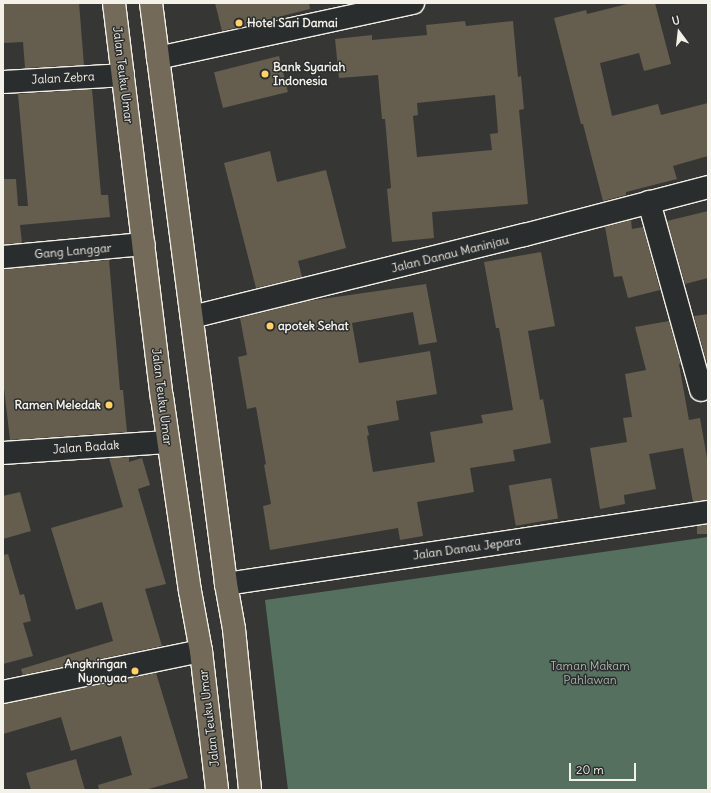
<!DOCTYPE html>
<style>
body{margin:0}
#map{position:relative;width:711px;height:793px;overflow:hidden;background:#363734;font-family:Delius,sans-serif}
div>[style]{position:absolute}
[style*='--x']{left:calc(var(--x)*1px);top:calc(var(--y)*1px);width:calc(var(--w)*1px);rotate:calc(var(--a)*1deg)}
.green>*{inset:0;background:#55705f}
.building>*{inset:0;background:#655d4e;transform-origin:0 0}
.roads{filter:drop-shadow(1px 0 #f4f1e8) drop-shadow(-1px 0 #f4f1e8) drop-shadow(0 1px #f4f1e8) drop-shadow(0 -1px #f4f1e8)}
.minor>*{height:22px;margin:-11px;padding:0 11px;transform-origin:11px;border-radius:11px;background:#2a2d2e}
.trunk>*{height:22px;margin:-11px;padding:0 11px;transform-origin:11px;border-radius:11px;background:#746a5a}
.dots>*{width:11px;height:11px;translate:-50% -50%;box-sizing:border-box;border:2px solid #2a2d2e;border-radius:50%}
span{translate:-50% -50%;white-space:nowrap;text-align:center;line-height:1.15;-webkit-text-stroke:3px #2a2d2e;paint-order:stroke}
.poi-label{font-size:12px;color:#f4f1e8;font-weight:700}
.left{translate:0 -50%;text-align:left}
.right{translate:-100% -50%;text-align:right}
.street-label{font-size:12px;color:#f4f1e8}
.park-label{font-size:12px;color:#acb7aa}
.frame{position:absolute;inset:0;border:4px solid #f4f1e8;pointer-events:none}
.north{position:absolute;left:659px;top:12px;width:40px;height:40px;-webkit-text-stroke:3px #2a2d2e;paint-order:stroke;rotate:345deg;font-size:11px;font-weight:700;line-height:16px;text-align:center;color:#f4f1e8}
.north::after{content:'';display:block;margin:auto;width:14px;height:18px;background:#f4f1e8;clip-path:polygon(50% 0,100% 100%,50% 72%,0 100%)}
.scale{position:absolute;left:569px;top:763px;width:67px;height:18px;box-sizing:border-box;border:2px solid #f4f1e8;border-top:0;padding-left:5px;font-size:12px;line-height:14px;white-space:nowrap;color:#f4f1e8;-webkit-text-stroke:3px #2a2d2e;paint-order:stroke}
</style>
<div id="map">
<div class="green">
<i style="clip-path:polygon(708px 537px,708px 790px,288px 790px,265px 600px)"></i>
</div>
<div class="building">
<i style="clip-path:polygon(3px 3px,79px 3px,84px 65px,25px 68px,23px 42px,3px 43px)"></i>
<i style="clip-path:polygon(215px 3px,309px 3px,310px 9px,222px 31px)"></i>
<i style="clip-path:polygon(631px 3px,655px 3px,671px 64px,644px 71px,639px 53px,600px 63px,612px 116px,658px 104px,661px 115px,708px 103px,708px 156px,673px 166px,677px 179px,626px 192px,626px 195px,603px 201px,583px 124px,581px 124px,554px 18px,586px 10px,587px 14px)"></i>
<i style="clip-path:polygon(evenodd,465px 21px,466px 26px,513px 21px,518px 77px,521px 76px,524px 109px,519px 110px,528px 204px,432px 212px,434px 238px,392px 242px,387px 189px,391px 188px,385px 119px,382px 119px,378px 75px,339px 78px,335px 39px,372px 35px,372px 40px,427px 35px,426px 25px,465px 21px,495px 95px,498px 133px,490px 134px,492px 150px,417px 157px,413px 116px,418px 115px,417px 103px,495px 95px)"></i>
<i style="left:279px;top:56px;width:37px;height:67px;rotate:76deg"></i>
<i style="clip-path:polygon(92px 89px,101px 195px,108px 195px,110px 217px,20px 225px,22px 243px,3px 244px,3px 179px,16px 179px,18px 206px,28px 206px,18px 94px)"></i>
<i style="clip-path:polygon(270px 151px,277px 182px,326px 170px,346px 248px,298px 261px,302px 277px,256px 288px,224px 163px)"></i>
<i style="clip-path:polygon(708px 211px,708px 278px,685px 284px,667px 221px)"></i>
<i style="clip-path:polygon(631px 220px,632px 229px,643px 227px,660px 290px,628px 298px,622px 276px,614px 277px,605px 227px)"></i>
<i style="clip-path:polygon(541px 252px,555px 326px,528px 331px,540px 400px,543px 399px,551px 443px,513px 450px,515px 461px,470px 468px,474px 492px,417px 502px,423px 536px,400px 540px,398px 528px,270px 550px,263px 506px,271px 504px,264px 465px,266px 464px,256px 407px,247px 409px,238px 357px,247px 355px,240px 318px,308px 301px,426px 284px,437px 342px,419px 345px,413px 312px,352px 323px,359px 363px,430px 351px,437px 394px,396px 401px,399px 420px,367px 426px,369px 435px,367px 436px,373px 472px,435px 462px,430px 432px,483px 423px,481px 415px,513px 410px,499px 328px,496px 328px,484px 262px)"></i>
<i style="clip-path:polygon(109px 260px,120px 390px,123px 390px,127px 432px,10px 440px,3px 380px,3px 269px)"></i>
<i style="clip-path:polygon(708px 314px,708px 359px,706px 360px,694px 316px)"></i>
<i style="clip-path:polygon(669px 321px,681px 364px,679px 364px,689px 420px,700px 418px,708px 464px,708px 500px,693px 502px,683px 448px,649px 454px,656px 489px,624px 495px,625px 504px,600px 509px,590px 448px,627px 442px,623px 418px,632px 417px,625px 374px,646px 370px,635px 327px)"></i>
<i style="clip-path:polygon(129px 457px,129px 462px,142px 458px,150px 485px,138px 489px,166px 584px,145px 589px,162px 646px,23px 675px,21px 669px,113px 641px,102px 602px,76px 610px,51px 528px,123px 507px,109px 458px)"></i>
<i style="left:551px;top:478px;width:41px;height:43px;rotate:80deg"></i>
<i style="clip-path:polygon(20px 492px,31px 531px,3px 539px,3px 496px)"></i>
<i style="left:708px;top:525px;width:9px;height:11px;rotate:90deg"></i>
<i style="clip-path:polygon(8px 554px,20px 595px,24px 594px,31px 621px,23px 623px,33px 656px,3px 664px,3px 555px)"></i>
<i style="clip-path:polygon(156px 673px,188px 778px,145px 790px,99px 790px,98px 785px,132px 775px,121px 736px,71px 751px,61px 717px,3px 734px,3px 704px)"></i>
<i style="clip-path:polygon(76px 759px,85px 790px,31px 790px,26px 773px)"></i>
</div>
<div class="roads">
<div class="minor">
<i style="--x:158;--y:58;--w:261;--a:-12.2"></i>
<i style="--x:3;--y:82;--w:120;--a:-3.3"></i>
<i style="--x:649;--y:202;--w:195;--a:74.5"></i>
<i style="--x:3;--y:257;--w:141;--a:-5.3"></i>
<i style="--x:192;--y:317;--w:342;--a:-13.9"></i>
<i style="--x:524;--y:235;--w:190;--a:-14.6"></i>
<i style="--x:3;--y:453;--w:165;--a:-3.8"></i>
<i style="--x:226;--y:584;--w:487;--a:-8.5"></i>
<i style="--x:3;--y:692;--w:202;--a:-11.7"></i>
</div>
<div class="trunk">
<i style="--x:114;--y:3;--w:397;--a:83.1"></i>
<i style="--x:162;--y:397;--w:196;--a:81.8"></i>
<i style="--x:190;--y:591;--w:61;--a:79.6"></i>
<i style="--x:201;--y:651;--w:140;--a:83.4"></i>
<i style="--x:151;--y:3;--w:586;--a:82.64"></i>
<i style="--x:226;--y:584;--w:46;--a:79.9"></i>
<i style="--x:234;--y:629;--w:162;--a:84.3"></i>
</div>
</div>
<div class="dots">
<i style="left:239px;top:23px;background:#ffd166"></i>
<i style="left:265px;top:74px;background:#ffd166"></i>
<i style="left:270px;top:326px;background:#ffd166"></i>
<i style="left:109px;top:405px;background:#ffd166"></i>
<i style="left:135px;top:671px;background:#ffd166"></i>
</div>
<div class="poi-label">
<span class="left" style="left:247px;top:23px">Hotel Sari Damai</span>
<span class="left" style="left:273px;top:74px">Bank Syariah<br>Indonesia</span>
<span class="left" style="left:278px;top:326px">apotek Sehat</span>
<span class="right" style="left:101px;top:405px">Ramen Meledak</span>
<span class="right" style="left:127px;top:671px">Angkringan<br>Nyonyaa</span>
</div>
<div class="street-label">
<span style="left:123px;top:75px;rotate:83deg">Jalan Teuku Umar</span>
<span style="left:63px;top:78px;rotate:-3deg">Jalan Zebra</span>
<span style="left:73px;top:251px;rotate:-5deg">Gang Langgar</span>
<span style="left:450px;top:254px;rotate:-14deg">Jalan Danau Maninjau</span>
<span style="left:162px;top:397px;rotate:83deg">Jalan Teuku Umar</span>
<span style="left:86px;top:447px;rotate:-4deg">Jalan Badak</span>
<span style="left:467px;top:548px;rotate:-8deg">Jalan Danau Jepara</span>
<span style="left:209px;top:718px;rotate:-97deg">Jalan Teuku Umar</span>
</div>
<div class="park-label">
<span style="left:590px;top:673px">Taman Makam<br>Pahlawan</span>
</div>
<div class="frame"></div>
<div class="north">U</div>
<div class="scale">20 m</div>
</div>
